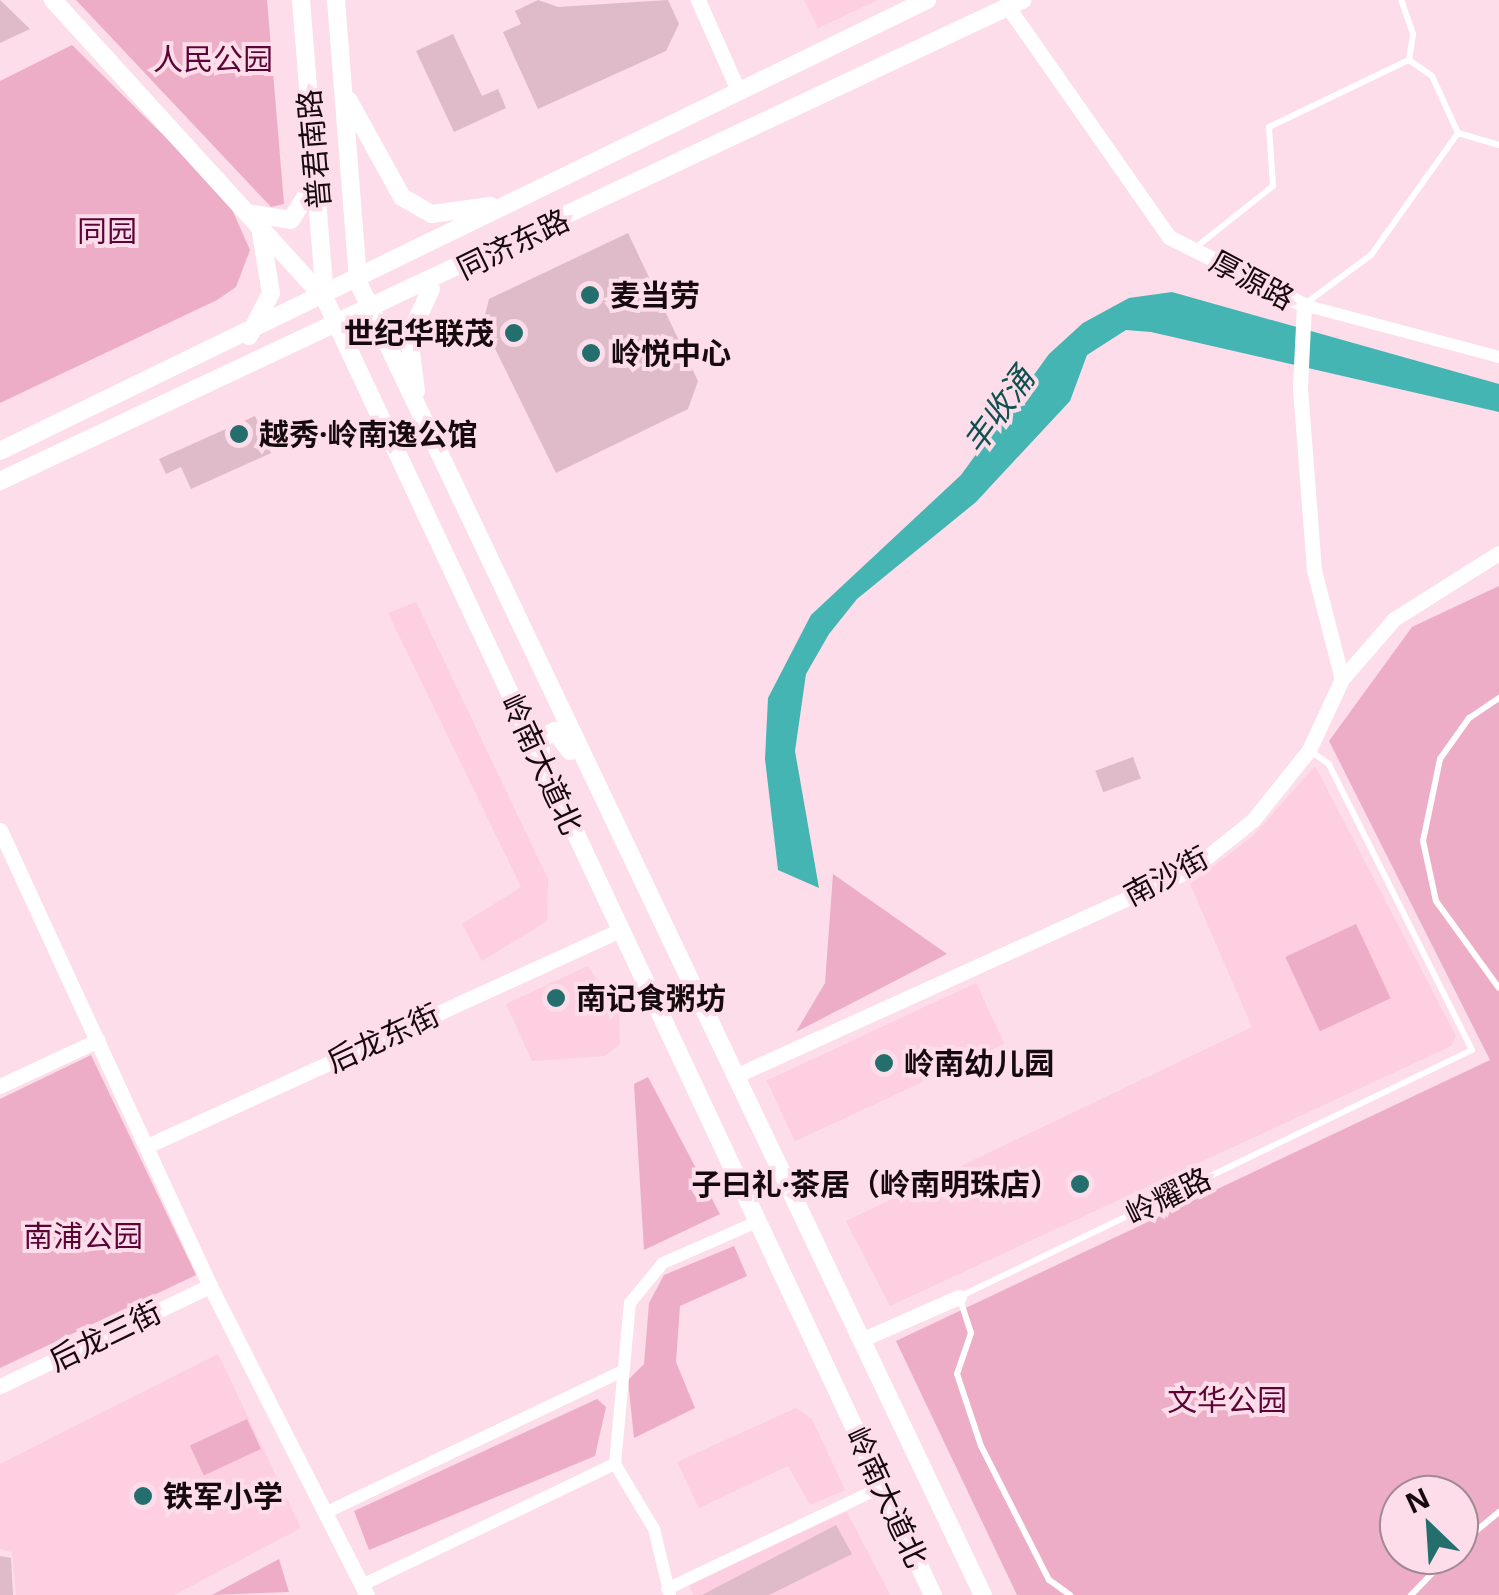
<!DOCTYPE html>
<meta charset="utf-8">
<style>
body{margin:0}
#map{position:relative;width:1499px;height:1595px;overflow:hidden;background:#fcdde9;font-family:"Open Sans","Noto Sans SC",sans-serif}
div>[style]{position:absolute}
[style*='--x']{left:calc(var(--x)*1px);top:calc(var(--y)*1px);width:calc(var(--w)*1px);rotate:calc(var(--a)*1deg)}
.built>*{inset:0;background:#fdcfe1;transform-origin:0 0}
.green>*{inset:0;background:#edadc6;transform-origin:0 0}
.water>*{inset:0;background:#44b5b2}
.building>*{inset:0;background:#dfbac8;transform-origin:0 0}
.service>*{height:6px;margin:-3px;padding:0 3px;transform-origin:3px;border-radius:3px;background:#fff}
.minor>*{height:12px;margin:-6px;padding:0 6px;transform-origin:6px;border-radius:6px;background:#fff}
.tertiary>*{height:15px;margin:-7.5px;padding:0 7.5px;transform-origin:7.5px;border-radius:7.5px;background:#fff}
.secondary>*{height:18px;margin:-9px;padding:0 9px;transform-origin:9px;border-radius:9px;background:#fff}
.dots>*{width:28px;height:28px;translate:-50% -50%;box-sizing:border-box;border:5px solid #fcdde9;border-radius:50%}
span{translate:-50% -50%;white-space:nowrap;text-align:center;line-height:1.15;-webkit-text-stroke:8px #fcdde9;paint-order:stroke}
.park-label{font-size:30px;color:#5d0437}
.street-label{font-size:30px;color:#170a0f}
.poi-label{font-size:30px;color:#170a0f;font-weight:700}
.left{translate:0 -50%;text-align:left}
.right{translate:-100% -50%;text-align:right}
.water-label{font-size:32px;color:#0f514f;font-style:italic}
.north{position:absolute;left:1379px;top:1475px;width:100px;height:100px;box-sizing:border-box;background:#fcdde9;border:2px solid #a08992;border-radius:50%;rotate:335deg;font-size:28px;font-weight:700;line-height:40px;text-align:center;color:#170a0f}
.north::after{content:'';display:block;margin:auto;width:35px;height:45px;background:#246f6d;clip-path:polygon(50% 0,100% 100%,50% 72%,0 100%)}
</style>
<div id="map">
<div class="built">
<i style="clip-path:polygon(804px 0,878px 0,818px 28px)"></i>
<i style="clip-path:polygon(416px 602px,548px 879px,547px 921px,482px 961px,462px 924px,521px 887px,388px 613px)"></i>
<i style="clip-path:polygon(1315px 766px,1456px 1036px,1451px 1046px,890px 1306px,846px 1221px,1252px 1027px,1190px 884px,1253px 836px)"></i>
<i style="clip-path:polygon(588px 966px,619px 1012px,620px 1044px,605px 1056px,532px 1061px,506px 1004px)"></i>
<i style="left:976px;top:983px;width:67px;height:231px;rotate:65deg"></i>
<i style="clip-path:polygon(218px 1354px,301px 1528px,174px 1595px,16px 1595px,12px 1552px,0 1549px,0 1464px)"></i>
<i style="clip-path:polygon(796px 1408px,812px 1419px,845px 1490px,810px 1505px,788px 1466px,699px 1508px,677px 1462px)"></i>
<i style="clip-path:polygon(847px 1512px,890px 1595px,693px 1595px,689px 1584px)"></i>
</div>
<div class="green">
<i style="clip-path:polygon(76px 0,267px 0,284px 204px,271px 207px)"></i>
<i style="clip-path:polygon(72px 45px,227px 198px,250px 250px,236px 287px,217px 300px,0 403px,0 81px)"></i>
<i style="clip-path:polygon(evenodd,1499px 586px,1499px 1595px,1017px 1595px,896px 1341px,1490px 1060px,1329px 741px,1412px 627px,1499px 586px,1399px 1495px,1459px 1495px,1459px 1555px,1399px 1555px,1399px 1495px)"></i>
<i style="clip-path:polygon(833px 874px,947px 954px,796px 1032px,825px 983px)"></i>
<i style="left:1356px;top:924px;width:82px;height:78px;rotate:65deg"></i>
<i style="clip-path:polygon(91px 1055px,196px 1275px,0 1368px,0 1099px)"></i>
<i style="clip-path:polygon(648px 1077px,720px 1214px,644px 1250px,634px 1084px)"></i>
<i style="clip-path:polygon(734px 1246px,747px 1276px,680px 1306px,676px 1362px,695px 1408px,634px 1438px,628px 1380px,644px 1364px,649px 1303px,664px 1275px)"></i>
<i style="clip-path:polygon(597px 1399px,606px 1407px,595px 1456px,369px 1550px,354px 1511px)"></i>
<i style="left:247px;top:1419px;width:33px;height:63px;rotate:65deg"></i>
<i style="clip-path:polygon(279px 1559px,289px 1592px,212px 1595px)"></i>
</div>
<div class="water">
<i style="clip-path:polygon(1172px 292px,1499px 384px,1499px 412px,1151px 332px,1126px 330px,1087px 355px,1070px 401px,976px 502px,857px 599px,829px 634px,806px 674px,795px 751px,819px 888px,778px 870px,765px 759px,768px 698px,811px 615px,961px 475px,1049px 354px,1083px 323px,1129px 298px)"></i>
</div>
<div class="building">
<i style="clip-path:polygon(0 0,30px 29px,0 43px)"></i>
<i style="clip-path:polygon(538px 0,558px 7px,668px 0,679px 24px,666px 51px,538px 109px,503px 32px,521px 24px,515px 11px)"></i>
<i style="clip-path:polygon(453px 34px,482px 96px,498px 89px,506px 108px,454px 132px,416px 51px)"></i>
<i style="clip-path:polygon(628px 233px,698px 381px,688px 409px,556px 473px,483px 324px,489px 299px)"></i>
<i style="clip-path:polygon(255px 416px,271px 453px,191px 489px,181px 467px,166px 474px,159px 459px)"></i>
<i style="left:1133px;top:757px;width:23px;height:40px;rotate:70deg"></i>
<i style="clip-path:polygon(836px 1525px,852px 1554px,769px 1595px,702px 1595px)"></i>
<i style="clip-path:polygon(0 1556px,11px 1558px,13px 1595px,0 1595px)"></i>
</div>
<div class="service">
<i style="--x:1458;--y:133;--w:43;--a:16.3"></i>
<i style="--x:1195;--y:248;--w:100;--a:-38.5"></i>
<i style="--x:1273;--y:186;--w:59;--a:-93.9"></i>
<i style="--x:1269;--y:127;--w:155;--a:-25.6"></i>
<i style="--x:1409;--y:60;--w:26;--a:-81"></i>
<i style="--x:1413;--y:34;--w:36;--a:-109"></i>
<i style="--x:1305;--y:304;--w:82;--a:-36.6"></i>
<i style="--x:1371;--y:255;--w:150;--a:-54.5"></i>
<i style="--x:1458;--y:133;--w:63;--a:-114.5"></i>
<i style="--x:1432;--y:76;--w:28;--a:-145"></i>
<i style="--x:1499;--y:698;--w:36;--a:146"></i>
<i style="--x:1469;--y:718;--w:50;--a:125.3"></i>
<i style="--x:1440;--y:759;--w:84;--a:101.7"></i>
<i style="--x:1423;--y:841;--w:61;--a:77.8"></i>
<i style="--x:1436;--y:901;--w:107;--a:54.1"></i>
<i style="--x:1459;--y:1545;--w:52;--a:-39.5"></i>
<i style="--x:1070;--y:1595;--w:26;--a:-144"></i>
<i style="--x:1049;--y:1580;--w:150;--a:-116.9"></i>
<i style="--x:981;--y:1446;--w:76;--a:-108.4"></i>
<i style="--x:957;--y:1374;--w:43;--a:-71.1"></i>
<i style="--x:971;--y:1333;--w:38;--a:-108"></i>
<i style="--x:959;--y:1297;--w:569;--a:-25.71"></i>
<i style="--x:1472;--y:1050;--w:320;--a:-116.6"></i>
<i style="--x:1329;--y:764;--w:21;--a:-145"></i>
<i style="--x:1411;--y:1595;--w:56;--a:-45.7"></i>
</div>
<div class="minor">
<i style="--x:1304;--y:305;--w:202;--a:14.9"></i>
<i style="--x:325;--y:1513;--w:326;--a:-25.5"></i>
<i style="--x:362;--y:1585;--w:280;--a:-25.6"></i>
<i style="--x:667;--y:1589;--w:238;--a:-25.4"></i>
<i style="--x:670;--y:1595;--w:68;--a:-103.6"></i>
<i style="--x:654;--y:1529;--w:76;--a:-121"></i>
<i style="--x:615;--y:1464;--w:162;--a:-84.7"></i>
<i style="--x:630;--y:1303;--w:52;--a:-50.5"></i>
<i style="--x:663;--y:1263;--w:103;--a:-23.6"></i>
</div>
<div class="tertiary">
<i style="--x:698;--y:0;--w:96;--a:66.1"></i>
<i style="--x:1008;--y:7;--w:281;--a:55"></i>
<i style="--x:1169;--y:237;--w:151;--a:26.7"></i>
<i style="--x:1304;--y:305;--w:83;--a:92.8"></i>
<i style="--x:1300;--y:388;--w:183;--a:85.6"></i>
<i style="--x:1314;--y:570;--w:113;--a:75.6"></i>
<i style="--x:0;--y:830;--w:502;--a:65.27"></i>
<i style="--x:210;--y:1286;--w:347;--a:63.1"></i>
<i style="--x:735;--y:1076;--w:502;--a:-24.37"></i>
<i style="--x:1192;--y:869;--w:78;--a:-38.8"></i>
<i style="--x:1253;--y:820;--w:90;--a:-51.3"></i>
<i style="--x:1309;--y:750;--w:78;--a:-65.1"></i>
<i style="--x:1342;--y:679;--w:79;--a:-49.1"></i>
<i style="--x:1394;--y:619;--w:124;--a:-32.2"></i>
<i style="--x:0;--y:1086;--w:108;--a:-25.1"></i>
<i style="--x:147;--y:1146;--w:520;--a:-24.54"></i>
<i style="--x:863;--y:1339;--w:105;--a:-23.6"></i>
<i style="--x:0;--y:1386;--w:233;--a:-25.5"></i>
</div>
<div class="secondary">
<i style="--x:53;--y:0;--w:404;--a:47.7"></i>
<i style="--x:325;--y:299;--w:1432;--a:64.87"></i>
<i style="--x:301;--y:0;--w:299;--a:85.4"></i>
<i style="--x:336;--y:0;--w:283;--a:85.5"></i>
<i style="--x:358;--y:282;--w:1454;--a:64.55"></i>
<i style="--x:349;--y:101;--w:110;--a:61.1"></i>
<i style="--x:402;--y:197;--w:34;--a:30"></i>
<i style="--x:432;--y:214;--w:59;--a:-7.9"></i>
<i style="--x:253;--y:214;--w:38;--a:9"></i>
<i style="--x:291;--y:220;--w:41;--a:-57.8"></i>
<i style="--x:249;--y:336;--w:48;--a:-62.9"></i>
<i style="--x:271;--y:293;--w:61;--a:-99.5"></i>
<i style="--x:416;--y:391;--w:54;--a:-97.4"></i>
<i style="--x:409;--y:337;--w:53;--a:-65.4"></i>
<i style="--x:0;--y:451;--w:1031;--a:-25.94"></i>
<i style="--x:0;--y:481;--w:1130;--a:-25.2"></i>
<i style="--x:541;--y:755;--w:16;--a:-90"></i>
<i style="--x:541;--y:739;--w:16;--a:-30"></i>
<i style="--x:555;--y:731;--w:25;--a:53"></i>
</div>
<div class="dots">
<i style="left:590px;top:295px;background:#246f6d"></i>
<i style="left:514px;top:333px;background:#246f6d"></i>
<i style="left:591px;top:353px;background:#246f6d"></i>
<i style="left:239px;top:434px;background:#246f6d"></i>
<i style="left:556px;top:998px;background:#246f6d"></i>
<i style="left:884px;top:1063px;background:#246f6d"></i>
<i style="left:1080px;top:1184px;background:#246f6d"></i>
<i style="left:143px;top:1496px;background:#246f6d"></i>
</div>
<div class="park-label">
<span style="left:213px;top:59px">人民公园</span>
<span style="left:107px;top:231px">同园</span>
<span style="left:83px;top:1236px">南浦公园</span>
<span style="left:1227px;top:1400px">文华公园</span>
</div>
<div class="street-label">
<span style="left:314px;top:149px;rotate:-95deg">普君南路</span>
<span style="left:513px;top:244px;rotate:-26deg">同济东路</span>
<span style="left:1252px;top:280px;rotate:28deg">厚源路</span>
<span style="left:542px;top:764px;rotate:65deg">岭南大道北</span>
<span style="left:1166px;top:876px;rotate:-28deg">南沙街</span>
<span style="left:383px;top:1038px;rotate:-25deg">后龙东街</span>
<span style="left:1168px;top:1196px;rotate:-26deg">岭耀路</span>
<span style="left:105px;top:1336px;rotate:-26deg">后龙三街</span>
<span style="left:887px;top:1497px;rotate:65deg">岭南大道北</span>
</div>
<div class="poi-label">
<span class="left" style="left:610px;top:295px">麦当劳</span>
<span class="right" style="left:494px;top:333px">世纪华联茂</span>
<span class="left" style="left:611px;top:353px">岭悦中心</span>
<span class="left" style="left:259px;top:434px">越秀·岭南逸公馆</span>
<span class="left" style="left:576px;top:998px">南记食粥坊</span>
<span class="left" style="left:904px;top:1063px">岭南幼儿园</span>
<span class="right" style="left:1060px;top:1184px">子曰礼·茶居（岭南明珠店）</span>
<span class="left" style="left:163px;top:1496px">铁军小学</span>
</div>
<div class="water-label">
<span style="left:998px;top:410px;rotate:-54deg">丰收涌</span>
</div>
<div class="north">N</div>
</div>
